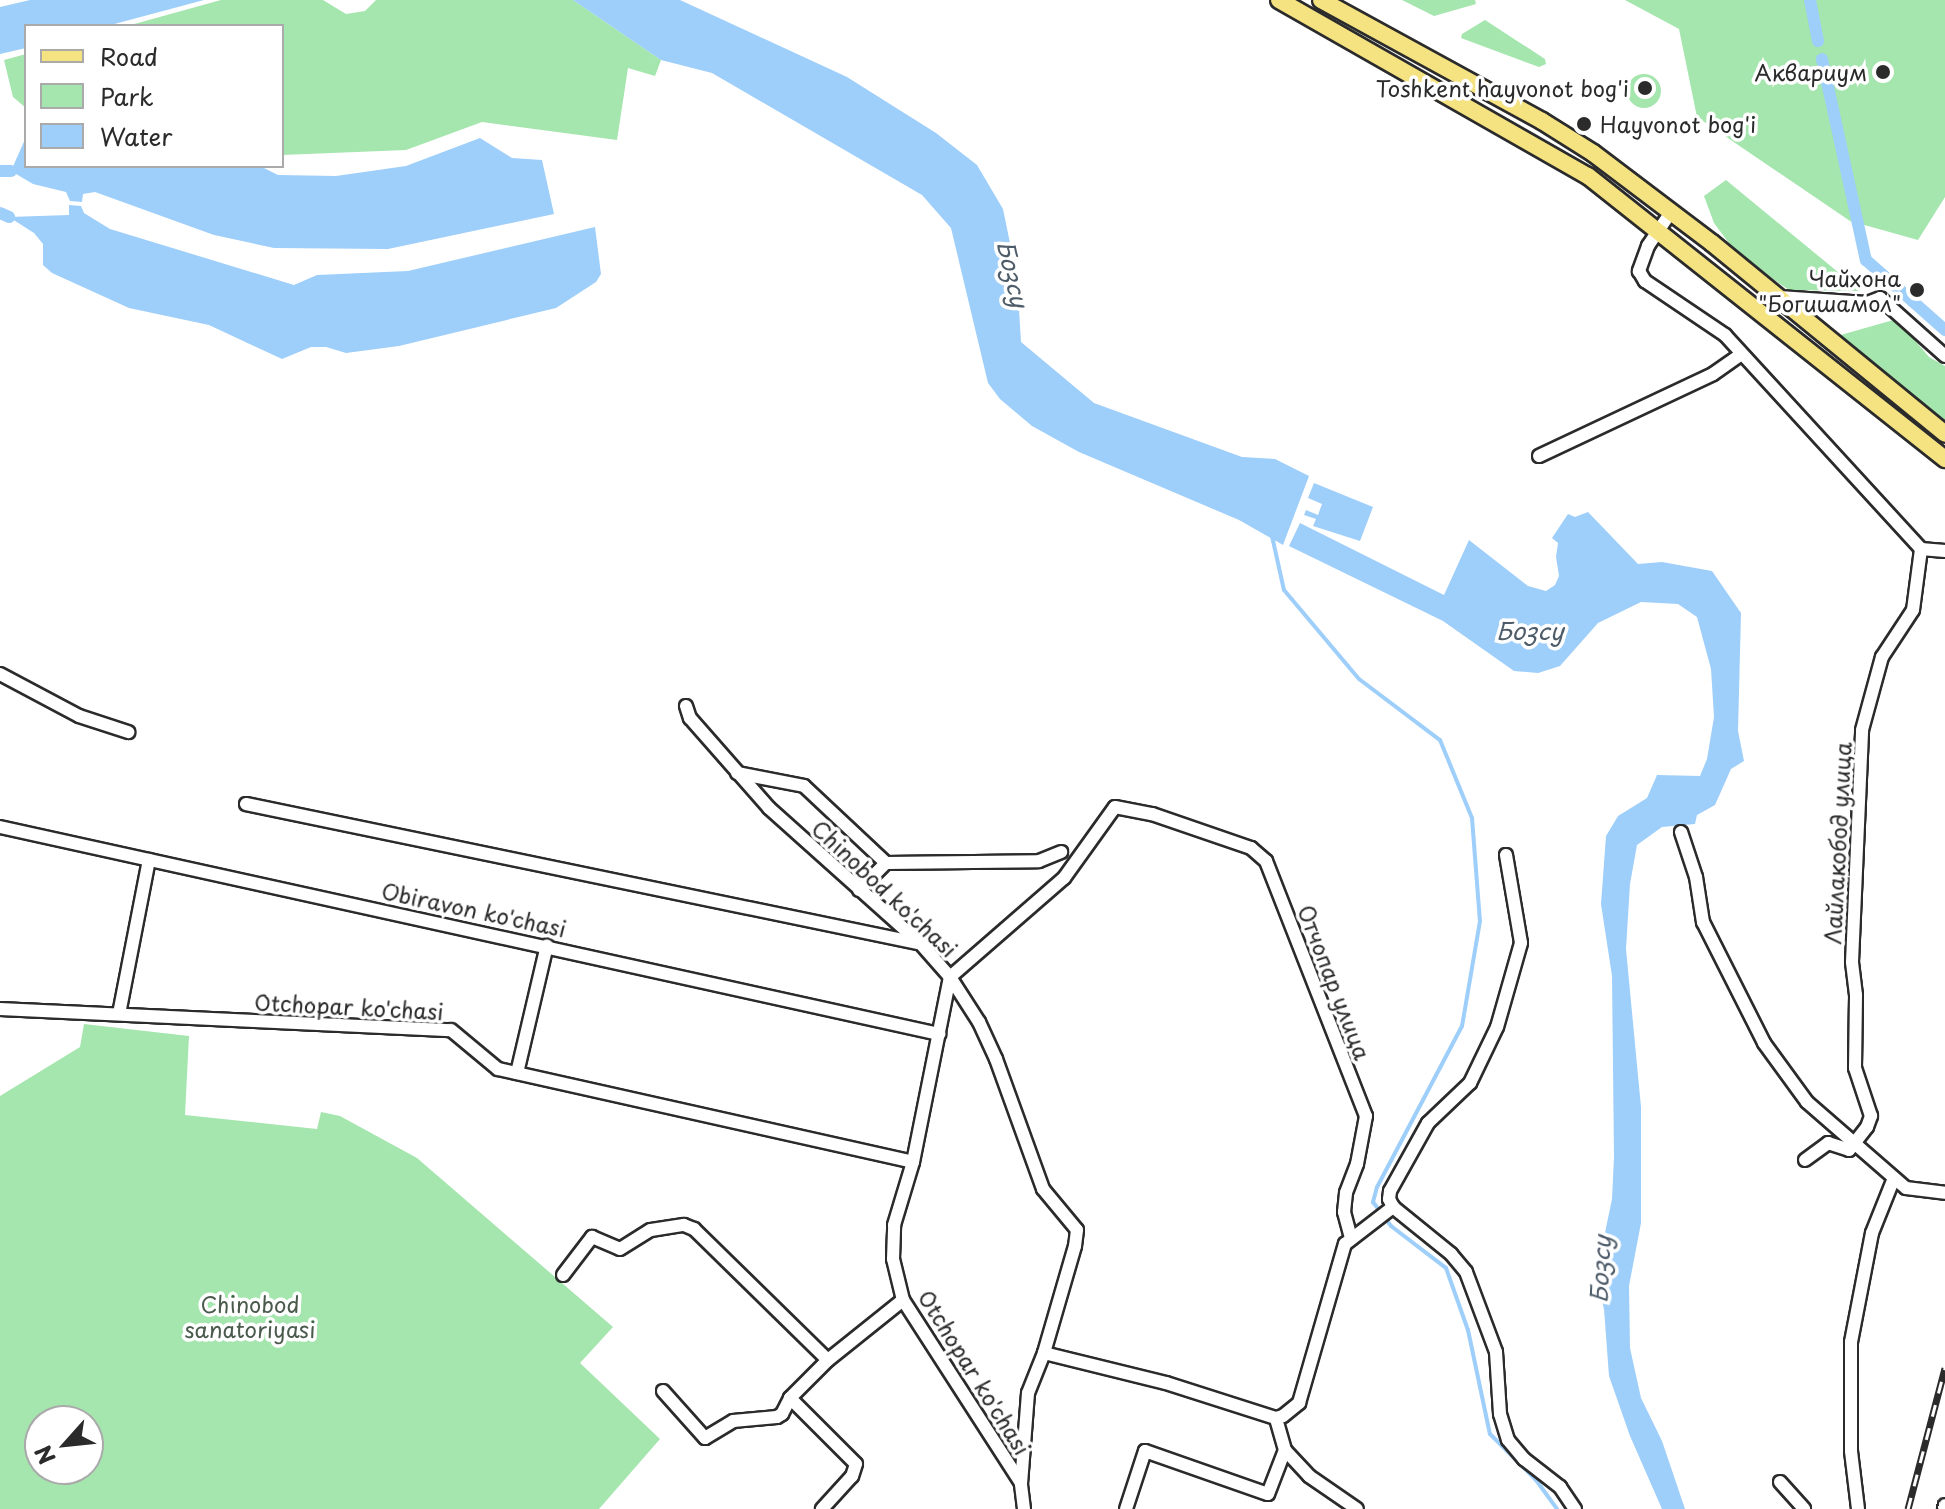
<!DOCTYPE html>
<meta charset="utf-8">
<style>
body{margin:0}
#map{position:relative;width:1945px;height:1509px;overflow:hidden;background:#fff;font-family:"Playpen Sans",sans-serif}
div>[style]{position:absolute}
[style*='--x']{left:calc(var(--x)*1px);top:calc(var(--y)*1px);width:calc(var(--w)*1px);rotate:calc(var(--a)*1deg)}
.green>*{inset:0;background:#a5e5ae}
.round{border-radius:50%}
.water>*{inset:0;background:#9ecefa}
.stream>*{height:4px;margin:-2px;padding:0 2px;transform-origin:2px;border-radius:2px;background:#9ecefa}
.canal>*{height:12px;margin:-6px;padding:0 6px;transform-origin:6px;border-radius:6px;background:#9ecefa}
.roads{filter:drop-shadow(2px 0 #2b2b2b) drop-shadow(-2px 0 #2b2b2b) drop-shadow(0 2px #2b2b2b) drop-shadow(0 -2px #2b2b2b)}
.minor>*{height:12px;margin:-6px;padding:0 6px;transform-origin:6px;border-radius:6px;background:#fff}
.major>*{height:16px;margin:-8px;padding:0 8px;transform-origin:8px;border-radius:8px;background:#f5e382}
.rail>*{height:7px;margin-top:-3.5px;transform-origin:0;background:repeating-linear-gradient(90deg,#fff 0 12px,#2b2b2b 0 24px);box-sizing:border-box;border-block:2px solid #2b2b2b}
.dots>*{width:22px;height:22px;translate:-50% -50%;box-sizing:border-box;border:4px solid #fff;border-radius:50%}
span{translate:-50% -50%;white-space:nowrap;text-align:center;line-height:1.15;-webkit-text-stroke:7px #fff;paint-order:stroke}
.poi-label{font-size:22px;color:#2b2b2b}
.right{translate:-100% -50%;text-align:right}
.left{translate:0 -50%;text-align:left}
.street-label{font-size:22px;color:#2b2b2b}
.park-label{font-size:22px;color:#4a5a4c}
.water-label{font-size:24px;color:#4e5c69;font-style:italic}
.legend{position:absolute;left:24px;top:24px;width:260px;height:144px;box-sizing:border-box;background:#fff;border:2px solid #aaa;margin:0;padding:10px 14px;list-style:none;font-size:24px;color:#2b2b2b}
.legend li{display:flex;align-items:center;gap:16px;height:40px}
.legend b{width:40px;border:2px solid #aaa}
.north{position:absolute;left:24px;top:1405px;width:80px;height:80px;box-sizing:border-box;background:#fff;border:2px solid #aaa;border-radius:50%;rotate:243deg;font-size:22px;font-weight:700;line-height:32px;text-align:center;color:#2b2b2b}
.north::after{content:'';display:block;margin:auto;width:28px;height:36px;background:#2b2b2b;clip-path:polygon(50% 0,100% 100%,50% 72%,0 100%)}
</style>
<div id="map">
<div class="green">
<i style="clip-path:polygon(221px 0,323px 0,346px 14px,365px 11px,376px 0,573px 0,661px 60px,655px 76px,628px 68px,617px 140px,482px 122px,406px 150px,282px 155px,282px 26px,127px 26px)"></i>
<i style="clip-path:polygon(1402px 0,1475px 0,1476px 4px,1434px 16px)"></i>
<i style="clip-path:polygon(1625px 0,1945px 0,1945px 197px,1918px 240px,1850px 221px,1697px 117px,1679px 29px)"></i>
<i style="clip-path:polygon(1485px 20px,1545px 59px,1546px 64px,1539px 67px,1461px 38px,1462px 34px)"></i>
<i style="clip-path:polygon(26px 54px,26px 108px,13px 97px,4px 60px)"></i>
<i class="round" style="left:1627px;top:74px;width:34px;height:34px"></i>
<i style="clip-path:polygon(1726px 180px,1861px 291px,1789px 290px,1737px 254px,1714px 223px,1704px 196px)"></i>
<i style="clip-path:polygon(1897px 319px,1929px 357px,1945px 366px,1945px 424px,1837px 336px)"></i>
<i style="clip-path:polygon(evenodd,84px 1024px,189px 1036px,185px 1115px,317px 1129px,321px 1112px,340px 1116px,417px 1158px,613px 1327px,580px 1363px,660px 1439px,599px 1509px,0 1509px,0 1096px,80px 1047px,84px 1024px,40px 1421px,88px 1421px,88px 1469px,40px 1469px,40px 1421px)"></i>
</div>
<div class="water">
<i style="clip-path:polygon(30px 0,204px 0,107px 26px,26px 26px,26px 48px,0 54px,0 7px)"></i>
<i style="clip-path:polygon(573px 0,680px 0,847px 77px,936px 133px,977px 165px,1003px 209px,1017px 277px,1021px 342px,1094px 403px,1242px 457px,1275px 459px,1309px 476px,1283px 545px,1239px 520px,1079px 452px,1032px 426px,1000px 399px,988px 383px,951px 228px,922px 195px,712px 73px,661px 60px)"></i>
<i style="clip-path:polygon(26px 137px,26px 166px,260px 166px,278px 175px,336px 176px,406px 166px,480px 138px,512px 158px,542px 160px,554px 214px,388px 249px,274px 248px,214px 235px,95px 192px,83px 194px,82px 202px,70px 201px,66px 192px,33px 184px,11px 171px)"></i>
<i style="clip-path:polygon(69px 205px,81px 206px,84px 213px,110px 229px,294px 285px,317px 275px,408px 271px,595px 227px,601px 274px,596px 282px,556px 308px,399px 346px,346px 353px,326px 347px,311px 347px,282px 359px,209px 325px,129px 308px,52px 273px,43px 265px,43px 244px,34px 233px,9px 217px,69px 215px)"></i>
<i style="clip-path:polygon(1314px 483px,1373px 507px,1360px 541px,1313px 526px,1316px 519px,1304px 515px,1306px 510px,1318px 515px,1322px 504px,1308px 498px)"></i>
<i style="clip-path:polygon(1588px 512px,1638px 564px,1662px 562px,1712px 571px,1741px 613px,1738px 731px,1744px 761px,1731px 769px,1715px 805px,1697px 815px,1695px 824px,1662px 827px,1637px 845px,1630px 884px,1626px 949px,1641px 1107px,1641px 1223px,1629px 1286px,1630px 1348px,1641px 1398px,1662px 1441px,1685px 1509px,1662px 1509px,1630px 1436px,1609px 1376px,1604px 1309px,1596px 1276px,1612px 1199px,1614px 1157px,1612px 976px,1601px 904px,1606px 836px,1618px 816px,1647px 798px,1657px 775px,1700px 776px,1707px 759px,1714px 717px,1711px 669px,1697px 617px,1678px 604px,1641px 602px,1598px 623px,1560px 666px,1538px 673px,1514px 671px,1443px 621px,1289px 546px,1300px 523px,1444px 595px,1469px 540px,1528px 586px,1546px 591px,1555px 585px,1559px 576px,1556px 557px,1558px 543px,1552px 538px,1568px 514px,1575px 517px)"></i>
</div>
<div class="stream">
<i style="--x:1272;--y:536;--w:55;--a:77.5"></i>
<i style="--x:1284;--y:590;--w:116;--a:49.9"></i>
<i style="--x:1359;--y:679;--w:101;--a:37"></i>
<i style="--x:1440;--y:740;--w:84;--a:67.7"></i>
<i style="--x:1472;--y:818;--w:103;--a:85.6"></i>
<i style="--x:1480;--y:921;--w:107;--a:99.7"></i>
<i style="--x:1462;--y:1026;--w:182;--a:117.8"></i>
<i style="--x:1377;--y:1187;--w:16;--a:105"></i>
<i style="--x:1373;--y:1202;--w:30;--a:53"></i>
<i style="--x:1391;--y:1226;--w:69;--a:37.4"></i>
<i style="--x:1446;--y:1268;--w:66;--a:70.5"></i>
<i style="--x:1468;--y:1330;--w:106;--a:78.1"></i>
<i style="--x:1490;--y:1434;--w:65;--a:45"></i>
<i style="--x:1536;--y:1480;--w:36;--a:54"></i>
</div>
<div class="canal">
<i style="--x:1810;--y:0;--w:42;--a:79"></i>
<i style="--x:1822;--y:59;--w:206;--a:77.7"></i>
<i style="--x:1866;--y:260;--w:106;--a:41.5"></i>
<i style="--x:0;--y:171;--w:11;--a:0"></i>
<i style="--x:0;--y:213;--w:10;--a:24"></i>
</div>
<div class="roads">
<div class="minor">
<i style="--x:1671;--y:212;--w:41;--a:124.1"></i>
<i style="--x:1648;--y:246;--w:27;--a:110"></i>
<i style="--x:1639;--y:271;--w:12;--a:59"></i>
<i style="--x:1645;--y:281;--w:97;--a:34"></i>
<i style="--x:1725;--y:335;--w:290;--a:47.5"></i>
<i style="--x:1921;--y:549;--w:24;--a:5"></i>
<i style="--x:1779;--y:297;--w:88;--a:3.9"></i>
<i style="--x:1867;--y:303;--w:14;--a:-21"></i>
<i style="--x:1880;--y:298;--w:87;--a:41.7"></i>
<i style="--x:1539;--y:456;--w:192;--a:-25.2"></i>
<i style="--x:1713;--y:374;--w:35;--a:-35"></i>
<i style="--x:0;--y:674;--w:89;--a:28"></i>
<i style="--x:79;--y:716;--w:52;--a:18.1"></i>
<i style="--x:686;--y:706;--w:13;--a:72"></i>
<i style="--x:690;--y:718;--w:120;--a:48.7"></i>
<i style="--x:769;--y:808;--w:204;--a:41.8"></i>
<i style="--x:921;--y:944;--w:44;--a:48.7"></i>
<i style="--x:950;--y:977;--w:54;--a:57.2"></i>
<i style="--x:979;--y:1022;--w:41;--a:65.3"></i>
<i style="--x:996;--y:1059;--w:138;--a:70.1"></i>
<i style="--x:1043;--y:1189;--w:53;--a:50.3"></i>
<i style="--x:1077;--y:1230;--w:16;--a:97"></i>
<i style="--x:1075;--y:1246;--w:111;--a:106.2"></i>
<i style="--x:1044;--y:1353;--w:43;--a:111.8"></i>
<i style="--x:1028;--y:1393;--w:90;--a:94.4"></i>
<i style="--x:737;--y:773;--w:68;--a:11"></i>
<i style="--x:804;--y:786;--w:112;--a:43.2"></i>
<i style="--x:246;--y:804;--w:685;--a:11.7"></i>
<i style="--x:0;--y:827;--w:962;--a:12.43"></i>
<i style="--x:1681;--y:832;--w:47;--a:71.6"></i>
<i style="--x:1696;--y:877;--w:46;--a:81.2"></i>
<i style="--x:1703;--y:922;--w:136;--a:63.2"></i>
<i style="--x:1764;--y:1043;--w:73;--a:53.9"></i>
<i style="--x:1807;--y:1102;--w:131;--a:41"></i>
<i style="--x:1906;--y:1188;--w:39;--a:7"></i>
<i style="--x:1506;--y:855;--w:89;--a:80.3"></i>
<i style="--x:1521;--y:943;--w:87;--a:105.9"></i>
<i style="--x:1497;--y:1027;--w:62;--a:115.7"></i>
<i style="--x:1470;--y:1083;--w:58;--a:136.4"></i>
<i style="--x:1428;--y:1123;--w:78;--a:119.2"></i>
<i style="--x:1390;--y:1191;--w:8;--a:97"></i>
<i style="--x:1389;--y:1199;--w:9;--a:63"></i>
<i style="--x:1393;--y:1207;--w:75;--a:39"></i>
<i style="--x:1451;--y:1254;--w:23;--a:50"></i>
<i style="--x:1466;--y:1272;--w:85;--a:69.4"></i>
<i style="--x:1496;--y:1352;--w:62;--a:86.3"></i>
<i style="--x:1500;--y:1414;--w:27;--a:73"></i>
<i style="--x:1508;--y:1440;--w:25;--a:50"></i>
<i style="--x:1524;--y:1459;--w:46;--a:37.9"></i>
<i style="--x:1560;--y:1487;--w:27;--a:56"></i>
<i style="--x:859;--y:890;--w:38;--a:-45"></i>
<i style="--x:886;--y:863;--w:153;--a:-0.7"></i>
<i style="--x:1039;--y:861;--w:24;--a:-22"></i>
<i style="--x:0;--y:1009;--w:451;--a:2.7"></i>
<i style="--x:451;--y:1030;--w:61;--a:39.7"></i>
<i style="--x:498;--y:1069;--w:425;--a:12.6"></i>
<i style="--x:119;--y:1014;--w:157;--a:-79"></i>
<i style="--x:517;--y:1073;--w:131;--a:-76.8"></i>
<i style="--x:1805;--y:1160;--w:29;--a:-36"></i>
<i style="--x:1828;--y:1143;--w:22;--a:18"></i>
<i style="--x:1849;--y:1150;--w:29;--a:-52"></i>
<i style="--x:1867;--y:1127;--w:12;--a:-70"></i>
<i style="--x:1871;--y:1116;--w:51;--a:-108.4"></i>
<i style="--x:1855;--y:1068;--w:73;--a:-89.2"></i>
<i style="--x:1856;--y:995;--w:33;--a:-97"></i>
<i style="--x:1852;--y:962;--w:232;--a:-87.5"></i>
<i style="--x:1862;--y:730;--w:76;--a:-74.7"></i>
<i style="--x:1882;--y:657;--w:56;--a:-56.6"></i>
<i style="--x:1913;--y:610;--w:62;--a:-82.5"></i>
<i style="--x:563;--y:1275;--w:48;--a:-52.7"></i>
<i style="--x:592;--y:1237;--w:30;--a:23"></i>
<i style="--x:620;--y:1249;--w:36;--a:-32"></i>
<i style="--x:651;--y:1230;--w:33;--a:-9"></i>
<i style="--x:684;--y:1225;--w:11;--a:22"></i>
<i style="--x:694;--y:1229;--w:187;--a:44.4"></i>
<i style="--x:1044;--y:1353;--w:126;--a:13.8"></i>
<i style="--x:1166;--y:1383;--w:115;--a:17.7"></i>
<i style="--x:1276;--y:1418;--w:7;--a:-16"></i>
<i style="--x:1283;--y:1416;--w:21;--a:-39"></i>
<i style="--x:1299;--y:1403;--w:166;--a:-73.9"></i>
<i style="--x:1345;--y:1244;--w:61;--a:-37.6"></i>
<i style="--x:663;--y:1391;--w:63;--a:48.2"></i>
<i style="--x:705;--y:1438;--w:33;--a:-31"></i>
<i style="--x:733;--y:1421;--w:44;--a:-5.2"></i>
<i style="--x:777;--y:1417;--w:6;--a:-31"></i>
<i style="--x:782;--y:1414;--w:18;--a:-63"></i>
<i style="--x:790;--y:1398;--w:54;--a:-45"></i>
<i style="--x:828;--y:1360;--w:96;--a:-38.7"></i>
<i style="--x:790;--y:1398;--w:93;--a:45"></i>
<i style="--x:856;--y:1464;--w:13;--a:108"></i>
<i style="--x:852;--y:1476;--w:45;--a:132.3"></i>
<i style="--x:1285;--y:1450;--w:35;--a:47"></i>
<i style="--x:1309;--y:1476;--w:58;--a:34.5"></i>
<i style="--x:1780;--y:1482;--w:36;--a:48"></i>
<i style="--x:1024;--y:1509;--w:26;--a:-97"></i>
<i style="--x:1021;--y:1483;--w:218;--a:-122.8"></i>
<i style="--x:903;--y:1300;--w:42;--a:-103.7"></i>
<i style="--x:893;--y:1259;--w:34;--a:-88"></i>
<i style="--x:894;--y:1225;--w:66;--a:-73.2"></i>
<i style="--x:913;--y:1162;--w:189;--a:-78.7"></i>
<i style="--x:950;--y:977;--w:151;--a:-41"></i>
<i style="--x:1064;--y:878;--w:87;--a:-54.3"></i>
<i style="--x:1115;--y:807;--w:38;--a:11"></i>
<i style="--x:1152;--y:814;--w:105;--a:19"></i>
<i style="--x:1251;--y:848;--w:20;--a:41"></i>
<i style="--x:1266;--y:861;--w:274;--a:68.6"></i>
<i style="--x:1366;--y:1116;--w:49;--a:100.6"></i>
<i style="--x:1357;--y:1164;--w:31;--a:111"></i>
<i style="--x:1346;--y:1193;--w:19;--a:96"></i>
<i style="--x:1344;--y:1212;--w:28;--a:75"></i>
<i style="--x:1126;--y:1509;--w:61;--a:-71.9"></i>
<i style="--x:1145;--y:1451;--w:130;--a:19.3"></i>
<i style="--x:1268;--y:1494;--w:47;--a:-68.9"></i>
<i style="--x:1285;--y:1450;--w:33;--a:-106"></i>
<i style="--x:1858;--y:1509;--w:58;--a:-96.9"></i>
<i style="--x:1851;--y:1451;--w:109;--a:-90"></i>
<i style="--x:1851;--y:1342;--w:111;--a:-79.1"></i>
<i style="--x:1872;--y:1233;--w:59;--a:-68.2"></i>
<i style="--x:1944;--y:1509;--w:4;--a:-76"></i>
</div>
<div class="major">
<i style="--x:1279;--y:0;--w:356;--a:29.7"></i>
<i style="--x:1588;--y:176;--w:456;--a:38.4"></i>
<i style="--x:1321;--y:0;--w:252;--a:28.7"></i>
<i style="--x:1542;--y:121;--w:60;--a:32.1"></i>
<i style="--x:1593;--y:153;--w:149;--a:37.1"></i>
<i style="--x:1712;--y:243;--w:301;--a:39.3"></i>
</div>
</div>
<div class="rail">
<i style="--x:1908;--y:1509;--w:146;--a:-75.3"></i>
</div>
<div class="dots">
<i style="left:1883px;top:72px;background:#2b2b2b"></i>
<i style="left:1645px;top:88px;background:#2b2b2b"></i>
<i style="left:1584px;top:124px;background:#2b2b2b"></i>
<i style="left:1917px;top:290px;background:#2b2b2b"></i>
</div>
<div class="poi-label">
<span class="right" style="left:1867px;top:72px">Аквариум</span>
<span class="right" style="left:1629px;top:88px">Toshkent hayvonot bog'i</span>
<span class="left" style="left:1600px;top:124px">Hayvonot bog'i</span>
<span class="right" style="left:1901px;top:290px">Чайхона<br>"Богишамол"</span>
</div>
<div class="street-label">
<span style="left:1837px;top:843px;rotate:-87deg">Лайлакобод улица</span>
<span style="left:885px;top:888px;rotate:43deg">Chinobod ko'chasi</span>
<span style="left:474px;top:909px;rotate:12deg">Obiravon ko'chasi</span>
<span style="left:1335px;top:982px;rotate:69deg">Отчопар улица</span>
<span style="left:349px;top:1006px;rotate:3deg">Otchopar ko'chasi</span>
<span style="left:975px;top:1372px;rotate:58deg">Otchopar ko'chasi</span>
</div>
<div class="park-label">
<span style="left:250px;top:1316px">Chinobod<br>sanatoriyasi</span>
</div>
<div class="water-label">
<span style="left:1013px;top:274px;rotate:77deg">Бозсу</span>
<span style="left:1530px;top:631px">Бозсу</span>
<span style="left:1600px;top:1269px;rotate:-87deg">Бозсу</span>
</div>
<ul class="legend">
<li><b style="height:10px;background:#f5e382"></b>Road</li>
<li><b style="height:22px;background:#a5e5ae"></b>Park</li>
<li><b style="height:22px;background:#9ecefa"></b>Water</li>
</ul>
<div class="north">N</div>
</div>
